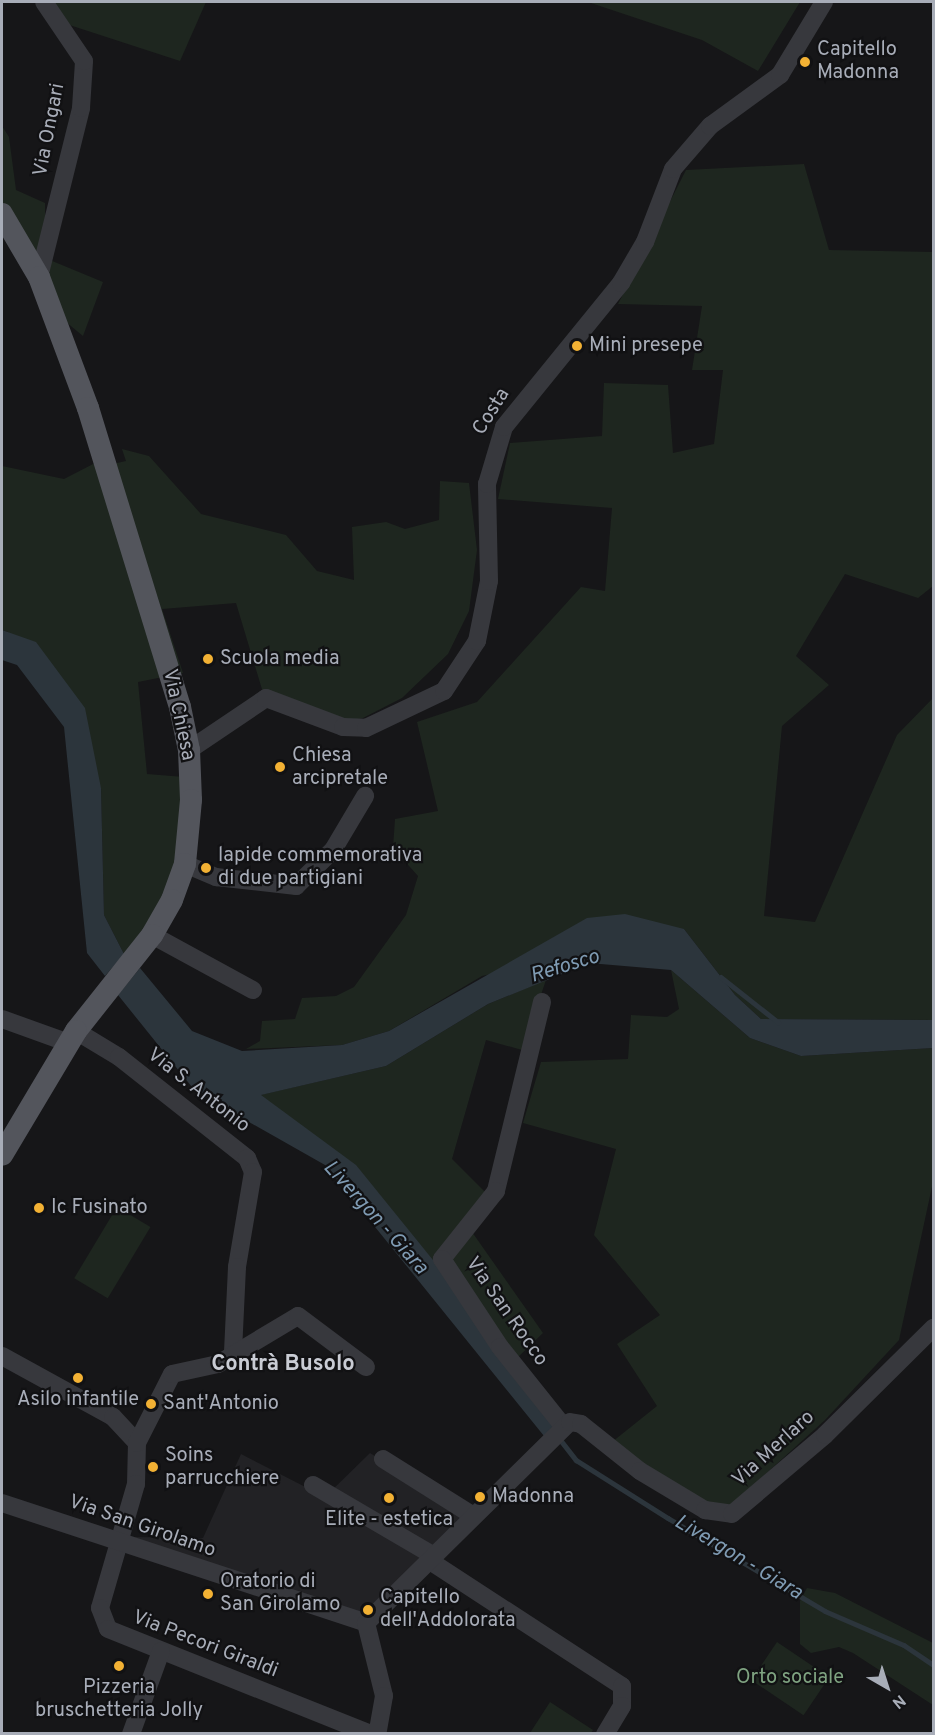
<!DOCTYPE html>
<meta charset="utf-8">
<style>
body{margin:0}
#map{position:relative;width:935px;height:1735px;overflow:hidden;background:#161618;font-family:Overpass,sans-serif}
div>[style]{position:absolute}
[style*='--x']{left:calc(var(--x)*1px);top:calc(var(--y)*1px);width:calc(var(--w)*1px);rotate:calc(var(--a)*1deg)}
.built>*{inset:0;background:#222225}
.green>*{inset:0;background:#1e261f;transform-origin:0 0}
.water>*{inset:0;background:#2c353c}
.stream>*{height:4.5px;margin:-2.25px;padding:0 2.25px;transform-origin:2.25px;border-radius:2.25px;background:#2c353c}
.minor>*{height:18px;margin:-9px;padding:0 9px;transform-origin:9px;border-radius:9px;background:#37383d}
.major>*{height:22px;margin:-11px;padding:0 11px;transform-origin:11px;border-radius:11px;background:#53555c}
.dots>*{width:16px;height:16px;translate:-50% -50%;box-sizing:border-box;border:3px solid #111113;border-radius:50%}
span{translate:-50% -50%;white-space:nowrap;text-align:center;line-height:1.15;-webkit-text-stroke:4.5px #111113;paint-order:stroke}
.poi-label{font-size:20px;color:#a8adb8}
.left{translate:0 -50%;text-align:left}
.street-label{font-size:20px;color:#a8adb8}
.park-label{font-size:20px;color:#7fa381}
.water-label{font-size:21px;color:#7f9bb3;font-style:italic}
.quarter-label{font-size:22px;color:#c9ccd4;font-weight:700}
.frame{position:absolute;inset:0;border:3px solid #a8adb8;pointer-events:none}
.north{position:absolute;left:857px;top:1657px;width:60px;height:60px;-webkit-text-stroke:4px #111113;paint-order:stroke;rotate:141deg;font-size:16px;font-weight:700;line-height:24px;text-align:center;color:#a8adb8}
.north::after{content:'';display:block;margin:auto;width:21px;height:27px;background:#a8adb8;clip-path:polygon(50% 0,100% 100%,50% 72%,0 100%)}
</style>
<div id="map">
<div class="built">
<i style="clip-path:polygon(370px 1453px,468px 1513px,360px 1616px,133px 1537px,203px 1538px,241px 1454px,325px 1497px)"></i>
</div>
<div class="green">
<i style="clip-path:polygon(41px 2px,206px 2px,180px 61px,48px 18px)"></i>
<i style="clip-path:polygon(588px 2px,800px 2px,758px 71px,702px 40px)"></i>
<i style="clip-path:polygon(2px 126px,9px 137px,16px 190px,45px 203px,45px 258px,103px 282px,83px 336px,55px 313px,2px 221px)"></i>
<i style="clip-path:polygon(804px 164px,829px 250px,933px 252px,933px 586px,918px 598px,845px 574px,796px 656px,829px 685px,782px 726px,764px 916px,815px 922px,897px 735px,933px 698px,933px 1020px,761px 1019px,735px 995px,684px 929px,482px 976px,389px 1031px,342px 1045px,246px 1049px,260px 1041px,262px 1021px,295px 1019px,302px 998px,336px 996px,354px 987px,406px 915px,418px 876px,393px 848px,395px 819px,438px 811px,417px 722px,477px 702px,581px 587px,605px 591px,612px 508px,498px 499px,510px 443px,602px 436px,604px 383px,668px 385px,673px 453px,714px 444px,723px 370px,692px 370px,702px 306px,618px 304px,686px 170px)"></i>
<i style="clip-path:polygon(122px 449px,149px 456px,201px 514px,286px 535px,317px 571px,354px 580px,352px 527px,386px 522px,405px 529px,439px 520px,440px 481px,469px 483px,477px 550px,469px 611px,448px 654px,402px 698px,363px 718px,344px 722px,264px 696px,236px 603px,162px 609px,183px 673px,138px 682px,147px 774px,184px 777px,189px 830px,155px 913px,124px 954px,104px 915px,101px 788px,8px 632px,2px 630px,2px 466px,64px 479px,97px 462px,99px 467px,126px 461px)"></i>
<i style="clip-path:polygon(671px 970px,750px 1038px,801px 1056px,933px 1048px,933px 1182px,899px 1340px,825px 1420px,728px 1508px,704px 1503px,612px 1442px,657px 1406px,617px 1344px,660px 1315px,594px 1235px,616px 1149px,523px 1123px,541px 1062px,628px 1059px,631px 1015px,667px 1017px,679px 1009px)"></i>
<i style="clip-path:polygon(546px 980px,522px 1050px,486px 1040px,452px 1159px,485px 1192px,465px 1222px,543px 1333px,514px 1361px,260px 1095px,386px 1066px,488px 1004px)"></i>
<i style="left:117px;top:1207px;width:39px;height:83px;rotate:31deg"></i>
<i style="clip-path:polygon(807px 1588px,835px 1593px,933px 1643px,933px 1705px,853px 1653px,839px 1647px,811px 1653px,800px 1644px,800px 1601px)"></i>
<i style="left:777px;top:1642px;width:63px;height:46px;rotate:34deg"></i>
<i style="clip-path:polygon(550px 1702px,593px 1730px,591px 1733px,530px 1733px)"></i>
</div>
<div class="water">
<i style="clip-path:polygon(2px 630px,36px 642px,85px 708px,101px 788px,104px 915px,124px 954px,105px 976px,87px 953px,64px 727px,17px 665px,2px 660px)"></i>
<i style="clip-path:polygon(625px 914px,684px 929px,735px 995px,761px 1019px,933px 1020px,933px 1048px,801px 1056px,750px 1038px,671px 970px,589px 963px,488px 1004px,386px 1066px,261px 1095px,356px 1165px,561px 1418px,544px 1436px,325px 1165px,196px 1092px,118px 995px,140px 968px,192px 1031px,242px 1051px,342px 1045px,389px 1031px,587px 918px)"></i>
</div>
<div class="stream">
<i style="--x:721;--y:977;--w:73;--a:38.3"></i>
<i style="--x:559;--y:1438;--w:28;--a:52"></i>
<i style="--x:576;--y:1460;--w:109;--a:32.2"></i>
<i style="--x:668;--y:1518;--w:182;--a:30.6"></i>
<i style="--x:825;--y:1611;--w:86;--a:23.3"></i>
<i style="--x:904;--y:1645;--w:36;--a:34"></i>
</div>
<div class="minor">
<i style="--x:39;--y:277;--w:174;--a:-76"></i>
<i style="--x:81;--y:108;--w:47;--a:-86.3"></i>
<i style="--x:84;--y:61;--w:71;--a:-124.1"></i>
<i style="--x:189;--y:750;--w:93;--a:-34"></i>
<i style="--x:266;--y:698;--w:82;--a:20.6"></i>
<i style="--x:343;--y:727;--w:23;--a:2"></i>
<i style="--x:366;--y:728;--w:86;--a:-25.4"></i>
<i style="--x:444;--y:691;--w:60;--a:-56.6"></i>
<i style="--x:477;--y:641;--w:61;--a:-78.7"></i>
<i style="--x:489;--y:581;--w:97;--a:-91.2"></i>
<i style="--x:487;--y:484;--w:59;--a:-73.4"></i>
<i style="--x:504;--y:427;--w:186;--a:-50.9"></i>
<i style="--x:621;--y:283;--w:48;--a:-59.7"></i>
<i style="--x:645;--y:242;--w:78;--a:-69"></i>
<i style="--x:673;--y:169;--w:57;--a:-49.3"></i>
<i style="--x:710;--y:126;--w:87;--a:-36.1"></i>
<i style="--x:780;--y:75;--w:85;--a:-58.9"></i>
<i style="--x:185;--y:864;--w:34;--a:23"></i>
<i style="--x:216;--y:877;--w:81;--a:6.4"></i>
<i style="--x:296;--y:886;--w:52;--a:-44.2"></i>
<i style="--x:333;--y:850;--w:63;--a:-59.3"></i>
<i style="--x:152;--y:935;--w:115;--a:28.6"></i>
<i style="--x:542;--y:1002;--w:195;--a:103.7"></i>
<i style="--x:496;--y:1191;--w:87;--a:128.5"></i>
<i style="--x:442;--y:1259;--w:105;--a:56.6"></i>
<i style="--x:500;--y:1347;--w:101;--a:51.4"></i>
<i style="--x:2;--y:1019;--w:71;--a:19.7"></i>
<i style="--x:76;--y:1031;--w:50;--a:31.2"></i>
<i style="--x:119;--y:1057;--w:163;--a:38.3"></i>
<i style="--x:247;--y:1158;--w:15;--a:67"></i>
<i style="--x:253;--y:1172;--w:96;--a:99.6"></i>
<i style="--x:237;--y:1267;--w:86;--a:92.7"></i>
<i style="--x:2;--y:1356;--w:127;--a:28.8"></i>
<i style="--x:113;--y:1417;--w:35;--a:47"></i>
<i style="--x:137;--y:1443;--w:41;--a:91.4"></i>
<i style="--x:136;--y:1484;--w:129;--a:106.2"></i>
<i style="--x:100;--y:1608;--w:22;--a:69"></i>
<i style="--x:108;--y:1629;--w:282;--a:21.8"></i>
<i style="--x:137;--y:1443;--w:77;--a:-63.1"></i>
<i style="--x:172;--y:1374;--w:47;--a:-12.3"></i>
<i style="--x:218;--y:1364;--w:93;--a:-31"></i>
<i style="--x:298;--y:1316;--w:85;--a:36.9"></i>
<i style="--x:383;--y:1459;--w:105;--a:32.2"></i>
<i style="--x:313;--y:1485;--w:140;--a:30.4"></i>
<i style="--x:2;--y:1503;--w:383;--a:18.2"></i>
<i style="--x:430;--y:1561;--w:229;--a:33.1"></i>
<i style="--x:622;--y:1686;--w:20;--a:90"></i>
<i style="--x:622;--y:1706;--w:33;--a:121"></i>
<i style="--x:366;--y:1623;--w:286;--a:-44.6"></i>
<i style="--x:570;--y:1422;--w:11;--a:10"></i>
<i style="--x:581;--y:1424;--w:75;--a:38.5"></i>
<i style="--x:640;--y:1471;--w:76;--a:31"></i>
<i style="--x:705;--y:1510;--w:27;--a:8"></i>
<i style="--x:732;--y:1514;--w:122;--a:-40.3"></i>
<i style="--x:825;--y:1435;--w:153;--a:-44.7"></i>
<i style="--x:366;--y:1623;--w:75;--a:76.1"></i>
<i style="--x:384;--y:1696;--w:39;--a:100"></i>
<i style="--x:131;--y:1734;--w:88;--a:-70.1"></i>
</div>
<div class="major">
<i style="--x:2;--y:214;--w:73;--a:59.6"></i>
<i style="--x:39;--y:277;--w:140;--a:69.5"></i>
<i style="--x:88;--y:408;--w:313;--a:72.9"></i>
<i style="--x:180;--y:707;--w:44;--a:78.2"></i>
<i style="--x:189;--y:750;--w:50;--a:87.7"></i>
<i style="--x:191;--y:800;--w:64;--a:95.4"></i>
<i style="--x:185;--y:864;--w:38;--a:110"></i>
<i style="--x:172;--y:900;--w:40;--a:119.7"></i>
<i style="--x:152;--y:935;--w:122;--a:128.4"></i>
<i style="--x:76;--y:1031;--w:144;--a:120.8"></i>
</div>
<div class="dots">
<i style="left:805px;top:62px;background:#f2b134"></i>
<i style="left:577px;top:346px;background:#f2b134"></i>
<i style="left:208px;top:659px;background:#f2b134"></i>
<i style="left:280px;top:767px;background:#f2b134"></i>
<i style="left:206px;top:868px;background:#f2b134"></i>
<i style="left:39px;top:1208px;background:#f2b134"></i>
<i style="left:78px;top:1378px;background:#f2b134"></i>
<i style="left:151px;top:1404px;background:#f2b134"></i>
<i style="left:153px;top:1467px;background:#f2b134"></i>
<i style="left:480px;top:1497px;background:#f2b134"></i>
<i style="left:389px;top:1498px;background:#f2b134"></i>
<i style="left:208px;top:1594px;background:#f2b134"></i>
<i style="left:368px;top:1610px;background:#f2b134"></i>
<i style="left:119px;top:1666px;background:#f2b134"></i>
</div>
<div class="poi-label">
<span class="left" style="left:817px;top:62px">Capitello<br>Madonna</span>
<span class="left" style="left:589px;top:346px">Mini presepe</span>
<span class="left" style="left:220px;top:659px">Scuola media</span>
<span class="left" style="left:292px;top:768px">Chiesa<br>arcipretale</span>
<span class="left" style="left:218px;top:868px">lapide commemorativa<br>di due partigiani</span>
<span class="left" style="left:51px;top:1208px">Ic Fusinato</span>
<span style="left:78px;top:1400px">Asilo infantile</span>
<span class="left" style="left:163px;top:1404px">Sant'Antonio</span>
<span class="left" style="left:165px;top:1468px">Soins<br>parrucchiere</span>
<span class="left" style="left:492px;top:1497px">Madonna</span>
<span style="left:389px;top:1520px">Elite - estetica</span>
<span class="left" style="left:220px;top:1594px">Oratorio di<br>San Girolamo</span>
<span class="left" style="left:380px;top:1610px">Capitello<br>dell'Addolorata</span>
<span style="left:119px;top:1700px">Pizzeria<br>bruschetteria Jolly</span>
</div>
<div class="street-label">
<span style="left:50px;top:130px;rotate:-79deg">Via Ongari</span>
<span style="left:492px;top:412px;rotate:-58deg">Costa</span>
<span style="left:178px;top:715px;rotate:78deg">Via Chiesa</span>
<span style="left:198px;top:1091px;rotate:38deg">Via S. Antonio</span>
<span style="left:506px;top:1312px;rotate:55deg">Via San Rocco</span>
<span style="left:774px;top:1449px;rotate:-42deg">Via Merlaro</span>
<span style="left:142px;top:1527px;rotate:19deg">Via San Girolamo</span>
<span style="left:205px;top:1645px;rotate:21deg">Via Pecori Giraldi</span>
</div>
<div class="park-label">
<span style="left:790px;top:1678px">Orto sociale</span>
</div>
<div class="water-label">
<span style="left:565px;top:967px;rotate:-17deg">Refosco</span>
<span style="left:375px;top:1218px;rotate:48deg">Livergon - Giara</span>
<span style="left:738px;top:1558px;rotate:31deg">Livergon - Giara</span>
</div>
<div class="quarter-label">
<span style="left:283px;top:1365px">Contrà Busolo</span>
</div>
<div class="frame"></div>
<div class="north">N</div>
</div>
